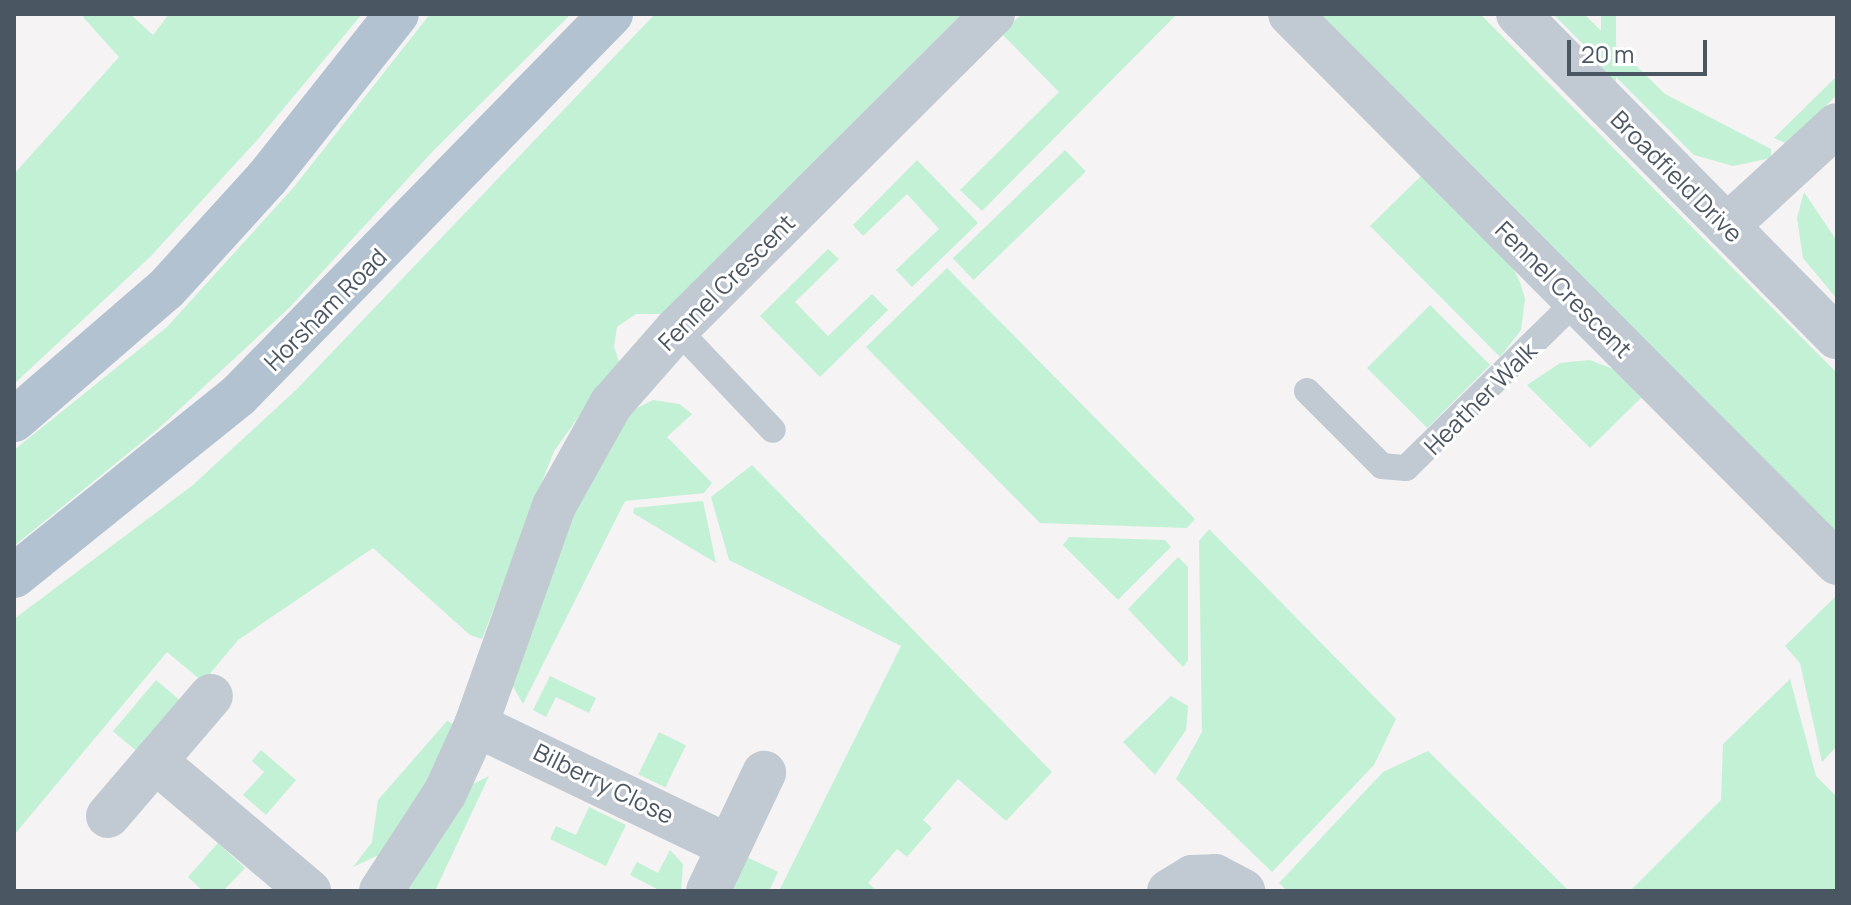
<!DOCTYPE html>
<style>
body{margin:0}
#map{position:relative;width:1851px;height:905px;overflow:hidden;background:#f5f3f3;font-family:Manrope,sans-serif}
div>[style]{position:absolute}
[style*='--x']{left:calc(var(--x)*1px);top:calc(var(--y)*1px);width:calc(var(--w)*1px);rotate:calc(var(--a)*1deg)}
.green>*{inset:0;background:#c3f1d5;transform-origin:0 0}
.service>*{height:26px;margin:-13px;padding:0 13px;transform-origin:13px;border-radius:13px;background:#c1cad2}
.minor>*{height:44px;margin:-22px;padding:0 22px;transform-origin:22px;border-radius:22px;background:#c1cad2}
.tertiary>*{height:44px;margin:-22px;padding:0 22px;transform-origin:22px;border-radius:22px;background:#c1cad2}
.primary>*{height:44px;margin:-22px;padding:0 22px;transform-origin:22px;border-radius:22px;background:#b3c2d1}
span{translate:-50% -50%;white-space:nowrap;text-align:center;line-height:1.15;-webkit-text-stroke:6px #fff;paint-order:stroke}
.street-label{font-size:24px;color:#4a5661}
.frame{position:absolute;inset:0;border:16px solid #4a5661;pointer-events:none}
.scale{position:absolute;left:1567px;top:40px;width:140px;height:36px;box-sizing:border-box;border:4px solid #4a5661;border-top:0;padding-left:10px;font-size:24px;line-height:28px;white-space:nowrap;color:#4a5661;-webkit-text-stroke:6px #fff;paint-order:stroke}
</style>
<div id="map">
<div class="green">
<i style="clip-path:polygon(86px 14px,130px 14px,153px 35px,169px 14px,362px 14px,259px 138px,151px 256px,14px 384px,14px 174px,119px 57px,83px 17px)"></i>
<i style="clip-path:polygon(430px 14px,571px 14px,434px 150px,290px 307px,158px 429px,14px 546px,14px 450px,167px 327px,294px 187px)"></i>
<i style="clip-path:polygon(655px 14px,962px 14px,663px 314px,636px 314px,617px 327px,614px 347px,619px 361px,554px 451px,482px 639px,470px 635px,373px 548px,238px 640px,203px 682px,167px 652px,14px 835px,14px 619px,193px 485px,297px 389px)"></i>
<i style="clip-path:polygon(1022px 14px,1177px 14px,982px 211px,960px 190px,1059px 92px,1001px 33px)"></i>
<i style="clip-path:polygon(1321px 14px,1480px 14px,1837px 373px,1837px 534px)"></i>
<i style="clip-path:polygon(1553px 14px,1584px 14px,1665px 94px,1771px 149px,1771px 158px,1733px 166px,1694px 155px)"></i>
<i style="left:1601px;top:14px;width:15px;height:92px"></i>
<i style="clip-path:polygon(1837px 76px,1837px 95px,1787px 144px,1774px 138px)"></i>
<i style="left:1065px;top:150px;width:30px;height:156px;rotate:46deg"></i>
<i style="clip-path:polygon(917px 160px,978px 223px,912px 287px,896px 270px,939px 229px,907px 194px,863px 236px,853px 225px)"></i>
<i style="clip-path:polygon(1422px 175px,1513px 268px,1520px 282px,1525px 299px,1521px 330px,1500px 357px,1370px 226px)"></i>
<i style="clip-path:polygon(1804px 192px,1837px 241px,1837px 299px,1803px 258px,1797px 218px)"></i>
<i style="clip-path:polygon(828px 249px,839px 259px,795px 302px,828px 336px,872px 294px,888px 310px,820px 377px,760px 316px)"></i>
<i style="clip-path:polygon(947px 268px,1195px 519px,1187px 528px,1040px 523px,866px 347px)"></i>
<i style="left:1430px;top:305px;width:85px;height:89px;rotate:45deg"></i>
<i style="clip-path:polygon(1590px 360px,1613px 369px,1642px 397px,1590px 448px,1527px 385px,1560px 363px)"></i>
<i style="clip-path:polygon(653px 400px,679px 404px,692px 414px,667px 437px,712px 483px,704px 493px,625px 501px,523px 704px,512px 685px,552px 551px,629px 412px)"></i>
<i style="clip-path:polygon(752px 465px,1052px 772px,1006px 821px,958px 779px,923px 820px,932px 828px,919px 843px,907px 857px,897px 849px,868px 883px,877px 891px,779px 891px,901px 646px,729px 560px,711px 497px)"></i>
<i style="clip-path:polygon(703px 501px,716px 563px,633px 513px,634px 508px)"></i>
<i style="clip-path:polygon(1209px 529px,1396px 719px,1374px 765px,1272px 872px,1176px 779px,1202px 732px,1199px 541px)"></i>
<i style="clip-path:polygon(1069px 537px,1165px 540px,1171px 547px,1118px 600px,1063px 545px)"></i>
<i style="clip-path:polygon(1178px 557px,1188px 567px,1188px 660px,1183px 667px,1128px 609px)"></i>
<i style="clip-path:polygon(1836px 596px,1837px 746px,1822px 762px,1800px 663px,1785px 646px)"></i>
<i style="clip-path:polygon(550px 676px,596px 698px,589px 713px,556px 697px,546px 717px,533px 710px)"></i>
<i style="clip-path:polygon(1790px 679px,1816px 776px,1837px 797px,1837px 891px,1630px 891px,1721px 800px,1723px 744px)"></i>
<i style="left:156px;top:680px;width:33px;height:67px;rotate:40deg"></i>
<i style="clip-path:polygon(1171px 696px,1188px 706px,1186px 730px,1155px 775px,1123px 742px)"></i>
<i style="clip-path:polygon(447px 721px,453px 724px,414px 807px,381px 854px,353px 867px,372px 842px,378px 800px)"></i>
<i style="left:659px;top:732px;width:30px;height:47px;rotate:26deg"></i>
<i style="clip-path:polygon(261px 750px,296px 780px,266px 815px,243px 795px,264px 772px,252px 761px)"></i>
<i style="clip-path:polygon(1428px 751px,1569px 891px,1287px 891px,1279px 883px,1383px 772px)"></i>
<i style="clip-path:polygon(489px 776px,435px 891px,406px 891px,469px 786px)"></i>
<i style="clip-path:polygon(589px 807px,626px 825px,606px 866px,550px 839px,556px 826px,576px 835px)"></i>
<i style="clip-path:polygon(218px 843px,245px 868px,223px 891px,203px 891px,188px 877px)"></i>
<i style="clip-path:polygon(670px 850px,683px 864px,681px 891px,661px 891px,630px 875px,637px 862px,658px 873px)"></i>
<i style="clip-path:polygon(747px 857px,778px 872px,769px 891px,730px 891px)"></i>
</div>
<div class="service">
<i style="--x:677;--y:329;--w:139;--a:46.5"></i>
<i style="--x:1307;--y:391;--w:106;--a:45"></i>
<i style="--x:1382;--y:466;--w:24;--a:5"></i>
<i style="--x:1406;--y:468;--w:238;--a:-44.5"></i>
</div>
<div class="minor">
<i style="--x:1290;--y:14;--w:775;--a:45.1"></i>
<i style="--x:1727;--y:226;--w:149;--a:-42.6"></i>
<i style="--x:476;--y:725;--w:280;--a:25.6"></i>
<i style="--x:155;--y:761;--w:202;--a:40.2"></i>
<i style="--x:108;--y:816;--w:158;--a:-49.4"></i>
<i style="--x:381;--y:891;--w:117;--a:-56.9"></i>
<i style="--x:445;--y:793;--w:75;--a:-65.5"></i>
<i style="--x:476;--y:725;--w:232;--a:-70.4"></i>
<i style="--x:554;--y:506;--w:117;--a:-60.8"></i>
<i style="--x:611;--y:404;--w:100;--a:-48.7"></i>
<i style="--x:677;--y:329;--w:446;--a:-44.9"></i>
<i style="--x:708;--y:891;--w:131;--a:-64.6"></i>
<i style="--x:1169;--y:891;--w:27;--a:-31"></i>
<i style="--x:1192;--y:877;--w:23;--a:-2"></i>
<i style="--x:1215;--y:876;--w:32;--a:28"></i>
</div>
<div class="tertiary">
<i style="--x:1518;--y:14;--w:454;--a:45.4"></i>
</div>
<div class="primary">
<i style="--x:14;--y:420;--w:201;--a:-40.8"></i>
<i style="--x:166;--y:289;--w:150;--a:-47.7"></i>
<i style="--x:267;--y:178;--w:209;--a:-51.6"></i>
<i style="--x:14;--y:576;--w:287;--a:-38.8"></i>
<i style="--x:238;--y:396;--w:534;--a:-45.68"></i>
</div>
<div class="street-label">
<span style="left:1677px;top:176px;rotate:45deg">Broadfield Drive</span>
<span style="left:726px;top:282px;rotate:-45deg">Fennel Crescent</span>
<span style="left:1564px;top:289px;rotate:45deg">Fennel Crescent</span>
<span style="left:325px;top:309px;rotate:-45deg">Horsham Road</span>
<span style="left:1480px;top:398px;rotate:-45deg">Heather Walk</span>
<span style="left:604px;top:783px;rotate:26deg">Bilberry Close</span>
</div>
<div class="frame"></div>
<div class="scale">20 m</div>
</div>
